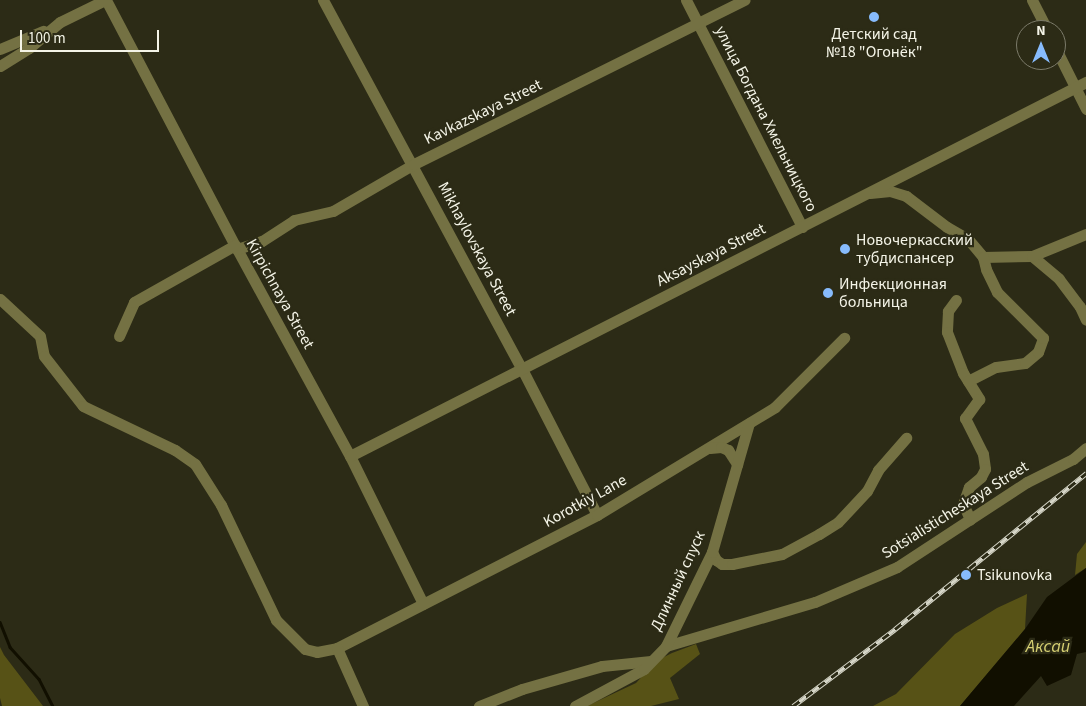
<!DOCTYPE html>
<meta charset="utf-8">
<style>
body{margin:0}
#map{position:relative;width:1086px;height:706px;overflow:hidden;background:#2c2b16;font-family:"Source Sans 3",sans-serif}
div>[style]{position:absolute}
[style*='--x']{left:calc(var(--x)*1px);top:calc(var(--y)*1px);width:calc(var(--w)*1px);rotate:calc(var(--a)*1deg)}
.green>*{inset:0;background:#575216}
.water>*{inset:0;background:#110f00}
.stream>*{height:2.5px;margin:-1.25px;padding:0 1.25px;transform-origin:1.25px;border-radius:1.25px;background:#110f00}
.minor>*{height:11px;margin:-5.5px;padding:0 5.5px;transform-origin:5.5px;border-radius:5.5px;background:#747143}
.rail>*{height:4.5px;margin-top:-2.25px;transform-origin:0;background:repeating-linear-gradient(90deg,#2c2b16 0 8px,#d6d6c8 0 16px);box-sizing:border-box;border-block:1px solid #d6d6c8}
.dots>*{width:14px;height:14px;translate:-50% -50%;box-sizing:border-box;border:2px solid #2c2b16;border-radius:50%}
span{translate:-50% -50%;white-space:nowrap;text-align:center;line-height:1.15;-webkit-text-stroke:4.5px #2c2b16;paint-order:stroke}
.poi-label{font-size:16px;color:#f4f4e7}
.left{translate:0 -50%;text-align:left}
.street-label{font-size:16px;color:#f4f4e7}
.water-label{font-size:18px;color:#d5cf72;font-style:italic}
.north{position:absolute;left:1016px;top:20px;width:50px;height:50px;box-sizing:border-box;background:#2c2b16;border:1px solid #7c7b6a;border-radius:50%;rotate:0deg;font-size:14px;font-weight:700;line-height:20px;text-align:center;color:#f4f4e7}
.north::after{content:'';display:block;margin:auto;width:18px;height:22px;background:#87bbfc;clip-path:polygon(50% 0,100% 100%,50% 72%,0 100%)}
.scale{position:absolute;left:20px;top:30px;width:139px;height:22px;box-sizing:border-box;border:2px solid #f4f4e7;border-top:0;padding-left:6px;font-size:15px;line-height:18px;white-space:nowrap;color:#f4f4e7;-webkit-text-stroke:4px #2c2b16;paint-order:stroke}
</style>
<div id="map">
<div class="green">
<i style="clip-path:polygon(1086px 542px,1086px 568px,1075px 575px,1077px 554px)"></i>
<i style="clip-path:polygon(1027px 594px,1025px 629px,960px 706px,873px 706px,896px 694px,955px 634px,997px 608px)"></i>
<i style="clip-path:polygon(696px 644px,700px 654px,670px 678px,679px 699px,651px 706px,587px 706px,636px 683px,656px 661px,672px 653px)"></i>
<i style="clip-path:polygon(0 647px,4px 655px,43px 706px,2px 706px,0 698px)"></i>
</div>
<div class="water">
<i style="clip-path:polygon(1086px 568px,1086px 652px,1077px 654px,1071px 675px,1047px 686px,1041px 676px,1014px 706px,960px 706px,1025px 629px,1047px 597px)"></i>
</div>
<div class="stream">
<i style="--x:0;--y:622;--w:27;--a:68"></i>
<i style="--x:10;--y:647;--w:43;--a:47.8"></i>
<i style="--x:39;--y:679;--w:30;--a:63"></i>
</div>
<div class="minor">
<i style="--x:106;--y:0;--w:281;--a:62.3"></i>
<i style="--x:237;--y:249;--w:236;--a:61.4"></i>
<i style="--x:350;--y:456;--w:165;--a:63.7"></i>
<i style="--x:323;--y:0;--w:419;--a:61.7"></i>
<i style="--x:522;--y:369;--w:164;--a:62.8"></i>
<i style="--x:686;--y:0;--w:255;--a:62.9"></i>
<i style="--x:1032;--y:0;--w:34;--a:63"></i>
<i style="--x:0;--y:49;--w:47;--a:-22.7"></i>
<i style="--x:1056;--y:49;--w:67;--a:63.4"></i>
<i style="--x:0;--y:66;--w:34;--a:-32"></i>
<i style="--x:29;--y:48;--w:40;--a:-40"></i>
<i style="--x:60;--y:22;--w:50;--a:-26.1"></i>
<i style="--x:870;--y:193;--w:20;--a:-6"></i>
<i style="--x:890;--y:191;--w:17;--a:17"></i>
<i style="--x:906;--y:196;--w:51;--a:37.1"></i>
<i style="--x:947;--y:227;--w:24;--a:30"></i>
<i style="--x:968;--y:239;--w:23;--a:50"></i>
<i style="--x:983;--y:257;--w:49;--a:-1.2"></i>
<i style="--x:1032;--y:256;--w:35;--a:40"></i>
<i style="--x:1059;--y:279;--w:35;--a:53"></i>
<i style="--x:1080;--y:307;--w:14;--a:65"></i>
<i style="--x:237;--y:249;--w:26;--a:-18"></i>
<i style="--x:262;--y:241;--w:38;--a:-33"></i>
<i style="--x:294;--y:220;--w:40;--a:-13"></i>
<i style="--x:333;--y:211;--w:94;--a:-30.1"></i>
<i style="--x:414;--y:164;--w:369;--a:-26.4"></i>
<i style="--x:1032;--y:256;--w:58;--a:-22.2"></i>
<i style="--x:0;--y:299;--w:54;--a:42.8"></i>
<i style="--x:40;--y:336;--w:20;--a:79"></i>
<i style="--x:44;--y:356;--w:63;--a:52"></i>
<i style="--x:83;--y:406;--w:102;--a:25.6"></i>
<i style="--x:175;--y:450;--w:24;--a:35"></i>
<i style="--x:195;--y:464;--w:49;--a:57.6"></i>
<i style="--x:221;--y:505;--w:127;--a:64.4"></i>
<i style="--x:276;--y:620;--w:41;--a:45"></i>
<i style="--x:305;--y:649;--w:12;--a:14"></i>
<i style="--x:317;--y:652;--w:20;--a:-11"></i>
<i style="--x:337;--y:648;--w:292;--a:-27.1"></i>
<i style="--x:597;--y:515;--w:208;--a:-31.2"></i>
<i style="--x:775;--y:407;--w:98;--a:-45"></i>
<i style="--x:956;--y:300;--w:14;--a:126"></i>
<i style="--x:948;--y:311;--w:21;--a:93"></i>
<i style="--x:947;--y:332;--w:44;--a:68.7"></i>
<i style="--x:963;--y:373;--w:31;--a:58"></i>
<i style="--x:979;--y:399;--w:24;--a:126"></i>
<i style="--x:965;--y:418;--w:40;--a:63.4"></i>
<i style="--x:983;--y:454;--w:15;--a:82"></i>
<i style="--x:985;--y:469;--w:9;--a:117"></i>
<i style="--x:981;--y:477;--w:16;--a:140"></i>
<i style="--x:969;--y:487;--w:12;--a:110"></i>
<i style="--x:965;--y:498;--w:6;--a:108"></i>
<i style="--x:963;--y:504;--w:17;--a:65"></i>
<i style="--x:119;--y:336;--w:37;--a:-66"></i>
<i style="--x:134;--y:302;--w:116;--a:-29.4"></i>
<i style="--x:968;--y:381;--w:31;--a:-27"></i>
<i style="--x:996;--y:367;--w:29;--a:-8"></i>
<i style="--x:1025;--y:363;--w:17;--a:-40"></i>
<i style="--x:1038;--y:352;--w:15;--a:-70"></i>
<i style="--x:1043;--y:338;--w:65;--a:-135"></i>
<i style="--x:997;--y:292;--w:25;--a:-116"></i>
<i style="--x:986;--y:269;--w:12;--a:-104"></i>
<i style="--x:710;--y:448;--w:11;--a:-5"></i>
<i style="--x:721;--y:447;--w:8;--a:23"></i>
<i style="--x:728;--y:450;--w:17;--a:57"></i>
<i style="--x:350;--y:456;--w:826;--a:-26.94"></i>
<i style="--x:712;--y:552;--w:9;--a:63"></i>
<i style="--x:716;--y:560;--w:7;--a:34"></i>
<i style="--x:722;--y:564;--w:10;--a:0"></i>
<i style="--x:732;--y:564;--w:51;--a:-11.3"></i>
<i style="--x:782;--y:554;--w:42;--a:-28.4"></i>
<i style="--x:819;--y:534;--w:22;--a:-32"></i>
<i style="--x:838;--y:522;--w:42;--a:-46.9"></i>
<i style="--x:867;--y:491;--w:24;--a:-62"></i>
<i style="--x:878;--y:470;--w:43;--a:-48.8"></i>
<i style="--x:666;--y:646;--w:155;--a:-16.5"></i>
<i style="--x:815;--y:602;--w:89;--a:-23.1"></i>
<i style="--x:897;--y:567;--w:155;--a:-33.2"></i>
<i style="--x:1027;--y:482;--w:51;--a:-26.6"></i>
<i style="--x:1073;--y:459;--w:17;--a:-40"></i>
<i style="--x:337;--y:648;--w:64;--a:65.9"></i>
<i style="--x:479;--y:706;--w:46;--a:-21.6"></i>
<i style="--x:522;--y:689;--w:83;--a:-16"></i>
<i style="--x:602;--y:666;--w:49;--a:-5.8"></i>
<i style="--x:575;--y:706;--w:78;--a:-28.2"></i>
<i style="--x:644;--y:669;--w:32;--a:-46"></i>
<i style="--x:666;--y:646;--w:105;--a:-63.9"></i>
<i style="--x:712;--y:552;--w:134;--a:-74"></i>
</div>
<div class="rail">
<i style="--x:793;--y:706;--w:128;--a:-37"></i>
<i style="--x:895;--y:629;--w:247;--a:-39.2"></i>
</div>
<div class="dots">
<i style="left:874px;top:17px;background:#87bbfc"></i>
<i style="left:845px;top:249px;background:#87bbfc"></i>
<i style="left:828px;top:293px;background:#87bbfc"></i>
<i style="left:966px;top:575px;background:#87bbfc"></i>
</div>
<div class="poi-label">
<span style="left:874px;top:43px">Детский сад<br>№18 "Огонёк"</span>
<span class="left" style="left:856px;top:249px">Новочеркасский<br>тубдиспансер</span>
<span class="left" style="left:839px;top:293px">Инфекционная<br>больница</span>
<span class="left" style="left:977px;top:575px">Tsikunovka</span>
</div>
<div class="street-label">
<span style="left:483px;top:112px;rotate:-26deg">Kavkazskaya Street</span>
<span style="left:766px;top:119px;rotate:63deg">улица Богдана Хмельницкого</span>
<span style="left:477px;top:249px;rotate:62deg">Mikhaylovskaya Street</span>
<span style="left:711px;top:255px;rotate:-27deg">Aksayskaya Street</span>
<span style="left:280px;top:294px;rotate:61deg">Kirpichnaya Street</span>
<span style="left:585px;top:501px;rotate:-29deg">Korotkiy Lane</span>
<span style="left:955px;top:510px;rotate:-32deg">Sotsialisticheskaya Street</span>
<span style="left:678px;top:581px;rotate:-65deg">Длинный спуск</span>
</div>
<div class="water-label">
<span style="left:1048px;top:647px">Аксай</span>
</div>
<div class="north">N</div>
<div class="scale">100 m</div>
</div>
